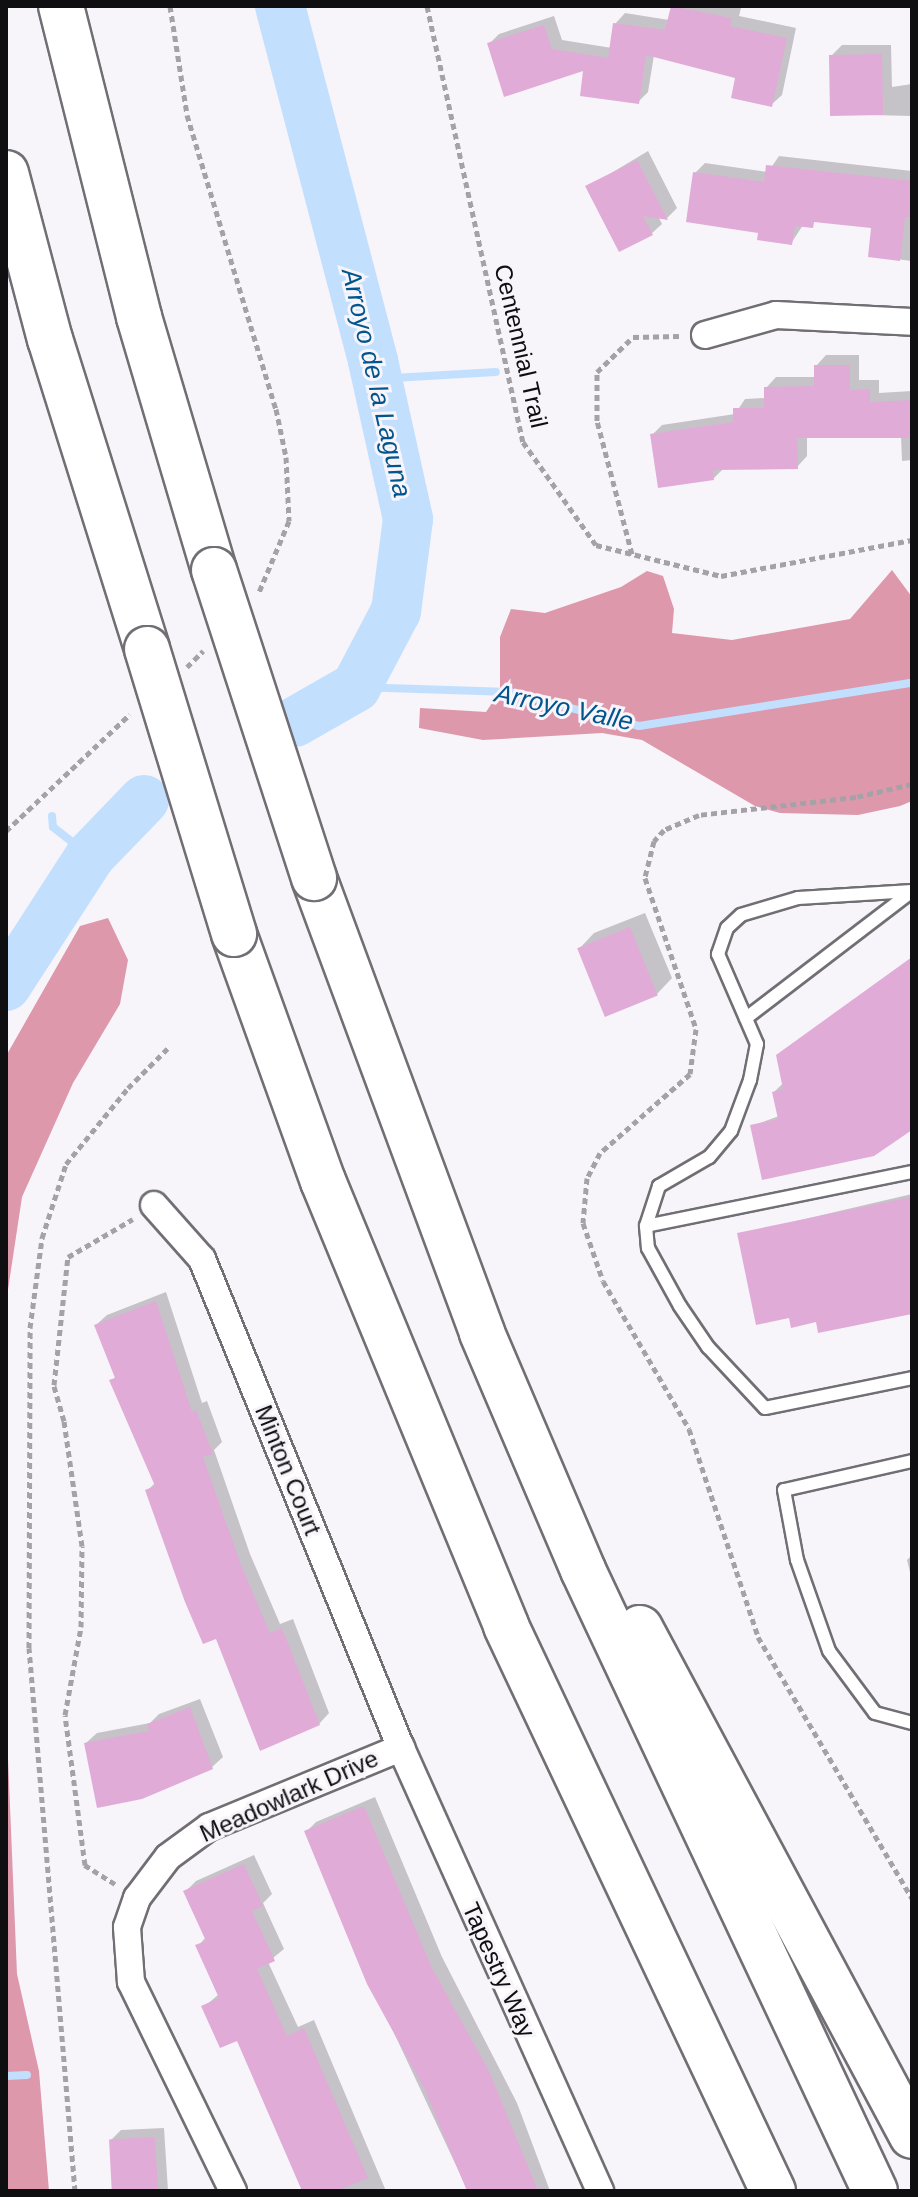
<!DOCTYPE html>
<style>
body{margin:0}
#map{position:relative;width:918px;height:2197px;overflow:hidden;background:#f7f4fa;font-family:Helvetica,sans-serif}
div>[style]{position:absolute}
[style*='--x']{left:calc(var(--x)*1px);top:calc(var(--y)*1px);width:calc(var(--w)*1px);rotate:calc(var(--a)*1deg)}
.forest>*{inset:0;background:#dd98ac}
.shadow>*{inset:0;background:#0003}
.stream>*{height:8px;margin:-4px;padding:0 4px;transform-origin:4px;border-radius:4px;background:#c2e0fe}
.river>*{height:50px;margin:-25px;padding:0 25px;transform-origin:25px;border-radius:25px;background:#c2e0fe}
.building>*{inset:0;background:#e1abd7;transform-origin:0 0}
.path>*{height:5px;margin-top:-2.5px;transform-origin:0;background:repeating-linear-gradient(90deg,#a5a2a7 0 6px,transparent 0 10px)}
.roads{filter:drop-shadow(2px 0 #716e74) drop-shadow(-2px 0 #716e74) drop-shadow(0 2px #716e74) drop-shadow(0 -2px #716e74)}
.lane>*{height:12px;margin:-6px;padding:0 6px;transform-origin:6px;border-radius:6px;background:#fff}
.street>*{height:26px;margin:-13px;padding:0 13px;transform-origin:13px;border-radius:13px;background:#fff}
.highway>*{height:44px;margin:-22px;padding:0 22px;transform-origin:22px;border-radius:22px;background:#fff}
.bridges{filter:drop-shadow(2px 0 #716e74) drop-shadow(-2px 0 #716e74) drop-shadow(0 2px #716e74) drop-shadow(0 -2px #716e74)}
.highway-bridge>*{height:44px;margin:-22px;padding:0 22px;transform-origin:22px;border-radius:22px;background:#fff}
span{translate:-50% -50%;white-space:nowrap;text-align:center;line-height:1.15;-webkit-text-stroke:6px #f7f4fa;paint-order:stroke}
.street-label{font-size:24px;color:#0f0e10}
.water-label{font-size:26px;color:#01548d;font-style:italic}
.frame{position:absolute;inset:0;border:8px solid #0f0e10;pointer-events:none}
</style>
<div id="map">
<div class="forest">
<i style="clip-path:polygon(892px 570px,912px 597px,912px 801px,900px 806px,858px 815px,780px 813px,755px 806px,642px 740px,602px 733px,483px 740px,419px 728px,420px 708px,486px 712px,500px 691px,500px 637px,511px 609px,545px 613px,621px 587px,647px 571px,663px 576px,674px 609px,672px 633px,732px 640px,850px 619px)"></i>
<i style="clip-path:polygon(108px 918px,128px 960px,120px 1004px,73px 1083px,22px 1197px,6px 1303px,6px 1056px,80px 926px)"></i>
<i style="clip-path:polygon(6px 1710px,17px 1974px,39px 2071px,49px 2191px,6px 2191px)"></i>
</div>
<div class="shadow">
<i style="clip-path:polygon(673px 6px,735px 6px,741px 8px,739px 16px,796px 28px,782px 95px,771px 105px,738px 77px,654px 55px,648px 92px,638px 102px,586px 68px,489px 44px,499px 34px,554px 16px,562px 40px,612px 48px,615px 24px,625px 13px,669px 20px)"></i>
<i style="clip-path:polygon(842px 45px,891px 45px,892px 87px,912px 84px,912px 116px,832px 114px,831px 56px)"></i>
<i style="clip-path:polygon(648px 151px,677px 208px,667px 218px,658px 216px,662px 224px,651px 234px,588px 187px)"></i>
<i style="clip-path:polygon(779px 156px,912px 171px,912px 261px,871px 256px,874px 226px,818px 220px,803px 225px,792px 242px,760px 231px,695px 173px,705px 163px,768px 172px)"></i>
<i style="clip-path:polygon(826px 355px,859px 355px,859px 380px,879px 380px,879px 393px,912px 391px,912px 460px,902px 461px,901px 436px,807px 436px,807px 456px,797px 467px,724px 468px,714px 478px,652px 435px,662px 425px,735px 414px,745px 399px,766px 398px,766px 388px,776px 377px,816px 377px,816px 366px)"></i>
<i style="clip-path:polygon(645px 913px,672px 978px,657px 994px,579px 949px,594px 933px)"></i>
<i style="clip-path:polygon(912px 958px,912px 1127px,752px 1126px,779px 1116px,774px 1092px)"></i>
<i style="clip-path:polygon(912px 1194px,912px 1312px,818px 1320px,790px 1316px,740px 1234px)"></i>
<i style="clip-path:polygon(166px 1292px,202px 1403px,207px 1401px,222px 1442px,214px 1450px,250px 1554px,280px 1624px,293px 1619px,329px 1713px,319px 1724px,217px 1636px,148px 1490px,156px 1482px,112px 1381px,116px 1376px,96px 1325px,107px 1315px)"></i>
<i style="clip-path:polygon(912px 1555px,912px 1580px,907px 1560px)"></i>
<i style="clip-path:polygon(200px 1699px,223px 1757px,212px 1767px,86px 1743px,97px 1733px,150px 1723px,159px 1714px)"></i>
<i style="clip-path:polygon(375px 1797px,442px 1957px,517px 2103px,550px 2191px,468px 2191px,395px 2035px,306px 1832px,316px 1822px)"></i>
<i style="clip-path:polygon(254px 1855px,272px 1894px,263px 1903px,284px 1949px,268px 1962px,298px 2027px,314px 2020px,386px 2191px,303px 2191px,238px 2038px,204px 2007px,219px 1994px,198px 1946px,206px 1937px,186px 1891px,196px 1881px)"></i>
<i style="clip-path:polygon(164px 2128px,168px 2191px,114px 2191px,111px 2140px,121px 2130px)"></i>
</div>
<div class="stream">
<i style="--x:377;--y:379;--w:119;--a:-3.4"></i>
<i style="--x:356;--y:687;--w:154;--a:1.9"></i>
<i style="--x:510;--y:692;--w:133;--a:14.8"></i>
<i style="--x:639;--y:726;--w:276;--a:-9"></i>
<i style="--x:52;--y:816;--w:11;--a:85"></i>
<i style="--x:53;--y:827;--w:47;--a:38.1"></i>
<i style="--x:6;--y:2076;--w:21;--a:-3"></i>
</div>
<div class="river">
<i style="--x:280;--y:6;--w:367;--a:75.3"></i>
<i style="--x:373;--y:361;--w:162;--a:77.5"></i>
<i style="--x:408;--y:519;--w:93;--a:97.4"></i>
<i style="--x:396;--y:611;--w:86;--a:117.8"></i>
<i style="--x:356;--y:687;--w:70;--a:150.2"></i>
<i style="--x:6;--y:986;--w:155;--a:-57.1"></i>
<i style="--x:90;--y:856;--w:78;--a:-46"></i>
</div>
<div class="building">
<i style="clip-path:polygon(671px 6px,732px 18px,730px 26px,787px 38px,772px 107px,731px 98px,735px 78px,646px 55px,639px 104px,580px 96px,583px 71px,504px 97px,487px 43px,544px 25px,552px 49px,608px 58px,613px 23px,665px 30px)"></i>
<i style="left:882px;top:54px;width:61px;height:53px;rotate:89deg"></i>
<i style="clip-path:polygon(637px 160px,668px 220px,643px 216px,653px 235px,619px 252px,585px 186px)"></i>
<i style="clip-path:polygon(766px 165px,912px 181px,912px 217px,905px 217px,900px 261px,868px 257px,871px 228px,814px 222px,813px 228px,795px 226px,792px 245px,757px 240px,758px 233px,686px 222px,693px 172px,764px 182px)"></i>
<i style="clip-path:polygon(814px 365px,850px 365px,850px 390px,870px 389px,870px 402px,912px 400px,912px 438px,797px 438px,798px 469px,713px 470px,714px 480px,658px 488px,650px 434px,733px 422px,733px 408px,764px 408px,764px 387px,814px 386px)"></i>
<i style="left:630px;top:927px;width:74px;height:57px;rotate:68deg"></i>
<i style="clip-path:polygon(912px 957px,912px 1130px,874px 1156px,762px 1180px,750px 1125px,778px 1119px,772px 1092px,783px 1089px,776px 1055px)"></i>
<i style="clip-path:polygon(912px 1197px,912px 1314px,818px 1333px,816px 1322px,791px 1328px,789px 1318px,756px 1325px,737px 1233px)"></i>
<i style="clip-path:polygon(156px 1301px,192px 1412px,196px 1410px,213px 1454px,203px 1457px,241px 1565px,270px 1633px,282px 1628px,320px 1725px,260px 1751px,216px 1639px,203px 1644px,185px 1602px,145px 1490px,155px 1486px,109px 1380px,115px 1378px,94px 1325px)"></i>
<i style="clip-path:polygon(190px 1707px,213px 1769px,142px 1799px,97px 1808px,84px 1743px,149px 1731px,147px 1724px)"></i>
<i style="clip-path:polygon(364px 1806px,432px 1968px,489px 2071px,538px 2191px,467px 2191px,424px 2088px,367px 1984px,304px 1831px)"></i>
<i style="clip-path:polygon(244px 1864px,263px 1906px,252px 1911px,275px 1961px,257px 1969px,287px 2036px,304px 2028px,368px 2178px,336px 2191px,302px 2191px,237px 2041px,220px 2048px,201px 2006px,219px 1998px,195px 1945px,206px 1941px,183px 1891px)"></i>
<i style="left:155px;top:2137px;width:54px;height:46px;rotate:87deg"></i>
</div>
<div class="path">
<i style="--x:170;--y:6;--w:110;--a:81.1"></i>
<i style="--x:187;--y:115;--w:307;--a:73.2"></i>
<i style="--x:276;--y:409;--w:49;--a:78.2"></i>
<i style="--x:286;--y:457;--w:64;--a:87.3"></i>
<i style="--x:289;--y:521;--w:77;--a:112.9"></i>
<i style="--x:427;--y:6;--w:446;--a:77.6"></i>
<i style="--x:523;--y:442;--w:126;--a:54.7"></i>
<i style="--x:596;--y:545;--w:129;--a:13.9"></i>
<i style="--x:721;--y:576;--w:194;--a:-10.7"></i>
<i style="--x:632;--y:554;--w:138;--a:-104.7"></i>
<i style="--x:597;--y:421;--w:49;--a:-90"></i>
<i style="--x:597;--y:372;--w:50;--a:-44.2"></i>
<i style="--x:633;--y:337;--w:46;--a:-1.2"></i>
<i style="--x:187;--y:667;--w:23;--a:-45"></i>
<i style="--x:912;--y:784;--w:57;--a:166.9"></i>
<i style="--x:856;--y:797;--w:158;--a:173.5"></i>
<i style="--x:699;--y:815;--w:38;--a:157"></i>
<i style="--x:664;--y:830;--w:15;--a:132"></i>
<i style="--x:654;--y:841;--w:38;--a:104"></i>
<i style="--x:645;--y:878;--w:159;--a:71.3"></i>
<i style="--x:696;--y:1029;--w:45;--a:97.6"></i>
<i style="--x:690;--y:1074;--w:120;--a:138.7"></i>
<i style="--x:600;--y:1153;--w:28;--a:117"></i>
<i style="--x:587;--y:1178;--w:45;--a:95.1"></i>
<i style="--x:583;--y:1223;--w:61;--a:71"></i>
<i style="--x:603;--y:1281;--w:171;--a:59.8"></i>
<i style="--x:689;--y:1429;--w:219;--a:71.6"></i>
<i style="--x:758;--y:1637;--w:303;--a:59.5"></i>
<i style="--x:6;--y:831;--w:170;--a:-43.3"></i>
<i style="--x:115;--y:1884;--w:36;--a:-148"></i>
<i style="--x:85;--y:1865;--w:151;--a:-97.6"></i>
<i style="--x:65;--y:1715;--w:89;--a:-79.7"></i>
<i style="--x:81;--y:1627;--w:81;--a:-89.3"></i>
<i style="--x:82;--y:1546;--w:126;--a:-98.2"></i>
<i style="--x:64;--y:1421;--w:37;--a:-106"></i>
<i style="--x:54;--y:1385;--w:129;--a:-83.8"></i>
<i style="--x:68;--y:1257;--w:75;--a:-30.3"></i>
<i style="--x:75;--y:2191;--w:545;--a:-94.84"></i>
<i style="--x:29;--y:1648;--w:320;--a:-89.8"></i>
<i style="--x:30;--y:1328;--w:91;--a:-82.4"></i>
<i style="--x:42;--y:1238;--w:78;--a:-72"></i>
<i style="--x:66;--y:1164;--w:98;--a:-50.8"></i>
<i style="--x:128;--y:1088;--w:58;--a:-45"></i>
</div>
<div class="roads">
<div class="lane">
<i style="--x:912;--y:891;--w:114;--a:176.5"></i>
<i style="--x:798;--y:898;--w:59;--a:163.4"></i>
<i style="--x:741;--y:915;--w:19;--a:137"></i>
<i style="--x:727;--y:928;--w:28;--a:109"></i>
<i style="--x:718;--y:954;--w:98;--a:66.6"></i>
<i style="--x:757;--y:1044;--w:37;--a:101"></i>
<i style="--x:750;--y:1080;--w:54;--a:110.4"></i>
<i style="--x:731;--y:1131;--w:34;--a:130"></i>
<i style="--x:709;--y:1157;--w:58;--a:149.9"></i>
<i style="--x:659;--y:1186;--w:42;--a:108"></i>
<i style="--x:646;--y:1226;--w:22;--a:85"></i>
<i style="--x:648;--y:1248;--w:66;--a:61.1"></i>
<i style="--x:680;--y:1306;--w:50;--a:55.7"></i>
<i style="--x:708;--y:1347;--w:83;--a:46.9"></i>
<i style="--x:765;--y:1408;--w:150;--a:-11.5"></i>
<i style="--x:746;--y:1018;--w:209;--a:-37.4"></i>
<i style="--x:646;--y:1226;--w:271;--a:-11.5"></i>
<i style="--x:912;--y:1461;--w:131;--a:167.2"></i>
<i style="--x:784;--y:1490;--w:71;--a:79.5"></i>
<i style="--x:797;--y:1560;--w:96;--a:70.6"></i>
<i style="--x:829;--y:1651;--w:77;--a:53.4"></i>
<i style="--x:875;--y:1713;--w:38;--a:15"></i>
</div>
<div class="street">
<i style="--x:705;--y:335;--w:74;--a:-15.7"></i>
<i style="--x:776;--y:315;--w:136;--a:2.9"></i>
<i style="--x:154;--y:1205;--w:72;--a:48.4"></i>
<i style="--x:202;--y:1259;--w:528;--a:67.86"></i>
<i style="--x:401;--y:1748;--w:486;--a:65.8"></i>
<i style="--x:233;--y:2191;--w:233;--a:-116"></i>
<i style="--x:131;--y:1982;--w:55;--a:-94.2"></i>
<i style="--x:127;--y:1927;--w:31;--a:-71"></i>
<i style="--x:137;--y:1898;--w:51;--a:-52.9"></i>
<i style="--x:168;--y:1857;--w:51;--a:-36.2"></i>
<i style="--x:209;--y:1827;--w:208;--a:-22.4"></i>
</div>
<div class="highway">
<i style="--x:61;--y:6;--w:321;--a:75.9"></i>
<i style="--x:139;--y:317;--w:264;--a:73.5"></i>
<i style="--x:6;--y:173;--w:172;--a:75.2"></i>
<i style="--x:50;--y:339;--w:325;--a:72.6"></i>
<i style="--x:314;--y:878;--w:485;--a:69.7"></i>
<i style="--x:482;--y:1333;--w:258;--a:66.9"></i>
<i style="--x:583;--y:1570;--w:686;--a:64.82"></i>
<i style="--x:234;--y:934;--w:263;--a:70.2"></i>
<i style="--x:323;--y:1181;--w:481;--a:67.6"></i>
<i style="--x:506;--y:1626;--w:625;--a:64.71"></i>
<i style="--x:640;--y:1628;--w:576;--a:61.83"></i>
</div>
</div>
<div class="bridges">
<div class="highway-bridge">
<i style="--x:214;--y:570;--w:324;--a:72"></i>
<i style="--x:147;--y:649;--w:298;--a:73"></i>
</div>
</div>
<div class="street-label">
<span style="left:521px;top:346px;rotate:77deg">Centennial Trail</span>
<span style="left:288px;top:1470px;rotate:68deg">Minton Court</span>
<span style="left:289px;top:1796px;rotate:-24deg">Meadowlark Drive</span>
<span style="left:499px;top:1970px;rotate:66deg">Tapestry Way</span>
</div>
<div class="water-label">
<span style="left:376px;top:383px;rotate:77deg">Arroyo de la Laguna</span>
<span style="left:564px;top:708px;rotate:12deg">Arroyo Valle</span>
</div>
<div class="frame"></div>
</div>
